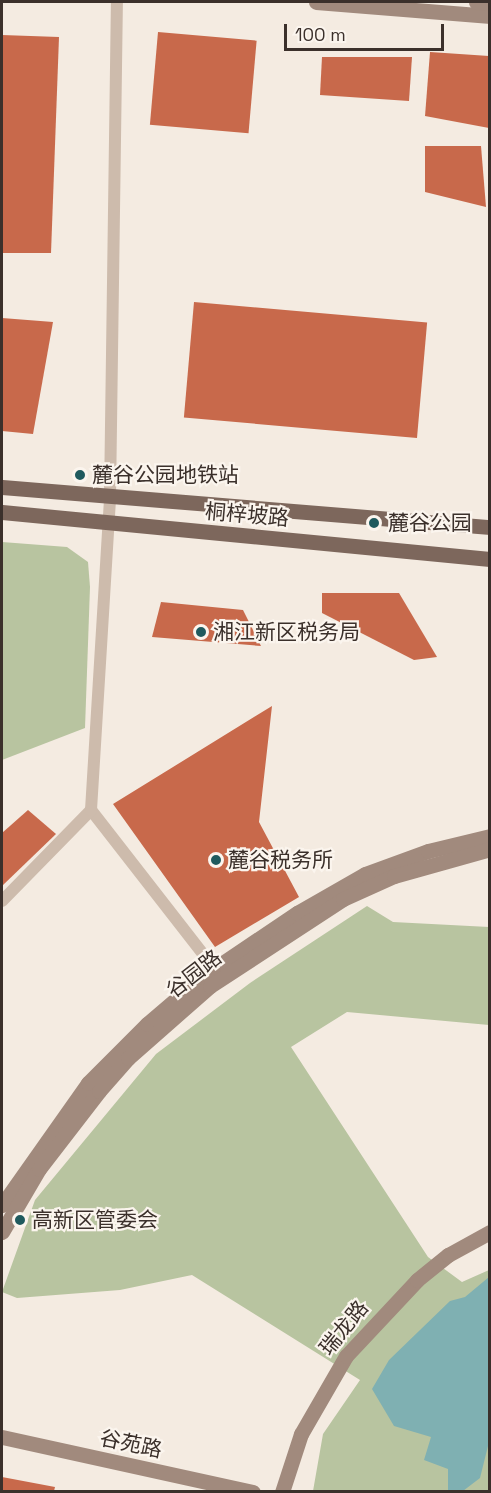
<!DOCTYPE html>
<meta charset="utf-8">
<style>
body{margin:0}
#map{position:relative;width:491px;height:1493px;overflow:hidden;background:#f4ebe1;font-family:"Space Grotesk","Noto Sans SC",sans-serif}
div>[style]{position:absolute}
[style*='--x']{left:calc(var(--x)*1px);top:calc(var(--y)*1px);width:calc(var(--w)*1px);rotate:calc(var(--a)*1deg)}
.green>*{inset:0;background:#b8c4a0}
.water>*{inset:0;background:#7fb0b2}
.building>*{inset:0;background:#c8694b;transform-origin:0 0}
.street>*{height:12px;margin:-6px;padding:0 6px;transform-origin:6px;border-radius:6px;background:#cdbbac}
.secondary>*{height:15px;margin:-7.5px;padding:0 7.5px;transform-origin:7.5px;border-radius:7.5px;background:#a18a7d}
.primary>*{height:15px;margin:-7.5px;padding:0 7.5px;transform-origin:7.5px;border-radius:7.5px;background:#7d675c}
.dots>*{width:16px;height:16px;translate:-50% -50%;box-sizing:border-box;border:3px solid #fbf5ee;border-radius:50%}
span{translate:-50% -50%;white-space:nowrap;text-align:center;line-height:1.15;-webkit-text-stroke:4.5px #fbf5ee;paint-order:stroke}
.poi-label{font-size:21px;color:#3b302b}
.left{translate:0 -50%;text-align:left}
.street-label{font-size:21px;color:#3b302b}
.frame{position:absolute;inset:0;border:3px solid #3b302b;pointer-events:none}
.scale{position:absolute;left:284px;top:24px;width:160px;height:27px;box-sizing:border-box;border:3px solid #3b302b;border-top:0;padding-left:8px;font-size:18px;line-height:21px;white-space:nowrap;color:#3b302b;-webkit-text-stroke:4px #fbf5ee;paint-order:stroke}
</style>
<div id="map">
<div class="green">
<i style="clip-path:polygon(2px 542px,67px 547px,88px 562px,90px 587px,85px 728px,2px 760px)"></i>
<i style="clip-path:polygon(367px 906px,393px 922px,489px 927px,489px 1025px,347px 1012px,291px 1047px,428px 1257px,462px 1282px,489px 1270px,489px 1491px,313px 1491px,323px 1434px,360px 1380px,192px 1275px,120px 1290px,17px 1298px,2px 1292px,35px 1200px,156px 1054px,250px 983px)"></i>
</div>
<div class="water">
<i style="clip-path:polygon(489px 1277px,489px 1442px,480px 1478px,463px 1491px,448px 1491px,448px 1469px,424px 1460px,431px 1437px,394px 1426px,372px 1389px,389px 1360px,450px 1301px,465px 1297px)"></i>
</div>
<div class="building">
<i style="left:158px;top:32px;width:99px;height:93px;rotate:5deg"></i>
<i style="clip-path:polygon(2px 35px,59px 37px,51px 253px,2px 253px)"></i>
<i style="clip-path:polygon(430px 52px,489px 56px,489px 128px,425px 116px)"></i>
<i style="clip-path:polygon(322px 57px,412px 57px,409px 101px,320px 95px)"></i>
<i style="clip-path:polygon(425px 146px,481px 146px,486px 207px,425px 192px)"></i>
<i style="left:194px;top:302px;width:234px;height:116px;rotate:5deg"></i>
<i style="clip-path:polygon(2px 318px,53px 322px,33px 434px,2px 431px)"></i>
<i style="clip-path:polygon(322px 593px,399px 593px,437px 657px,414px 660px,322px 613px)"></i>
<i style="clip-path:polygon(161px 602px,243px 610px,261px 646px,152px 637px)"></i>
<i style="clip-path:polygon(272px 706px,259px 822px,299px 897px,215px 947px,113px 804px)"></i>
<i style="clip-path:polygon(28px 810px,56px 834px,2px 886px,2px 833px)"></i>
<i style="clip-path:polygon(2px 1477px,55px 1487px,54px 1491px,2px 1491px)"></i>
</div>
<div class="street">
<i style="--x:91;--y:810;--w:200;--a:52.1"></i>
<i style="--x:2;--y:901;--w:127;--a:-45.6"></i>
<i style="--x:91;--y:810;--w:314;--a:-86.5"></i>
<i style="--x:110;--y:497;--w:495;--a:-89.2"></i>
</div>
<div class="secondary">
<i style="--x:316;--y:2;--w:175;--a:4.6"></i>
<i style="--x:476;--y:2;--w:14;--a:4"></i>
<i style="--x:2;--y:1205;--w:149;--a:-54.8"></i>
<i style="--x:88;--y:1083;--w:83;--a:-45"></i>
<i style="--x:147;--y:1024;--w:72;--a:-40.5"></i>
<i style="--x:202;--y:977;--w:115;--a:-34"></i>
<i style="--x:297;--y:913;--w:78;--a:-29.8"></i>
<i style="--x:365;--y:874;--w:67;--a:-20.1"></i>
<i style="--x:428;--y:851;--w:64;--a:-13.6"></i>
<i style="--x:2;--y:1232;--w:73;--a:-59.6"></i>
<i style="--x:39;--y:1169;--w:98;--a:-52.4"></i>
<i style="--x:99;--y:1091;--w:44;--a:-48.7"></i>
<i style="--x:128;--y:1058;--w:109;--a:-41.3"></i>
<i style="--x:210;--y:986;--w:159;--a:-33.2"></i>
<i style="--x:343;--y:899;--w:56;--a:-24.3"></i>
<i style="--x:394;--y:876;--w:100;--a:-15.7"></i>
<i style="--x:2;--y:1437;--w:257;--a:12.4"></i>
<i style="--x:282;--y:1492;--w:61;--a:-71.9"></i>
<i style="--x:301;--y:1434;--w:90;--a:-60"></i>
<i style="--x:346;--y:1356;--w:104;--a:-46.9"></i>
<i style="--x:417;--y:1280;--w:40;--a:-39"></i>
<i style="--x:448;--y:1255;--w:48;--a:-28.7"></i>
</div>
<div class="primary">
<i style="--x:2;--y:487;--w:490;--a:4.7"></i>
<i style="--x:2;--y:512;--w:490;--a:5.5"></i>
</div>
<div class="dots">
<i style="left:80px;top:475px;background:#1f5a5e"></i>
<i style="left:374px;top:523px;background:#1f5a5e"></i>
<i style="left:201px;top:632px;background:#1f5a5e"></i>
<i style="left:216px;top:860px;background:#1f5a5e"></i>
<i style="left:20px;top:1220px;background:#1f5a5e"></i>
</div>
<div class="poi-label">
<span class="left" style="left:92px;top:475px">麓谷公园地铁站</span>
<span class="left" style="left:388px;top:523px">麓谷公园</span>
<span class="left" style="left:213px;top:632px">湘江新区税务局</span>
<span class="left" style="left:228px;top:860px">麓谷税务所</span>
<span class="left" style="left:32px;top:1220px">高新区管委会</span>
</div>
<div class="street-label">
<span style="left:247px;top:515px;rotate:5deg">桐梓坡路</span>
<span style="left:194px;top:974px;rotate:-38deg">谷园路</span>
<span style="left:344px;top:1328px;rotate:-51deg">瑞龙路</span>
<span style="left:131px;top:1444px;rotate:12deg">谷苑路</span>
</div>
<div class="frame"></div>
<div class="scale">100 m</div>
</div>
